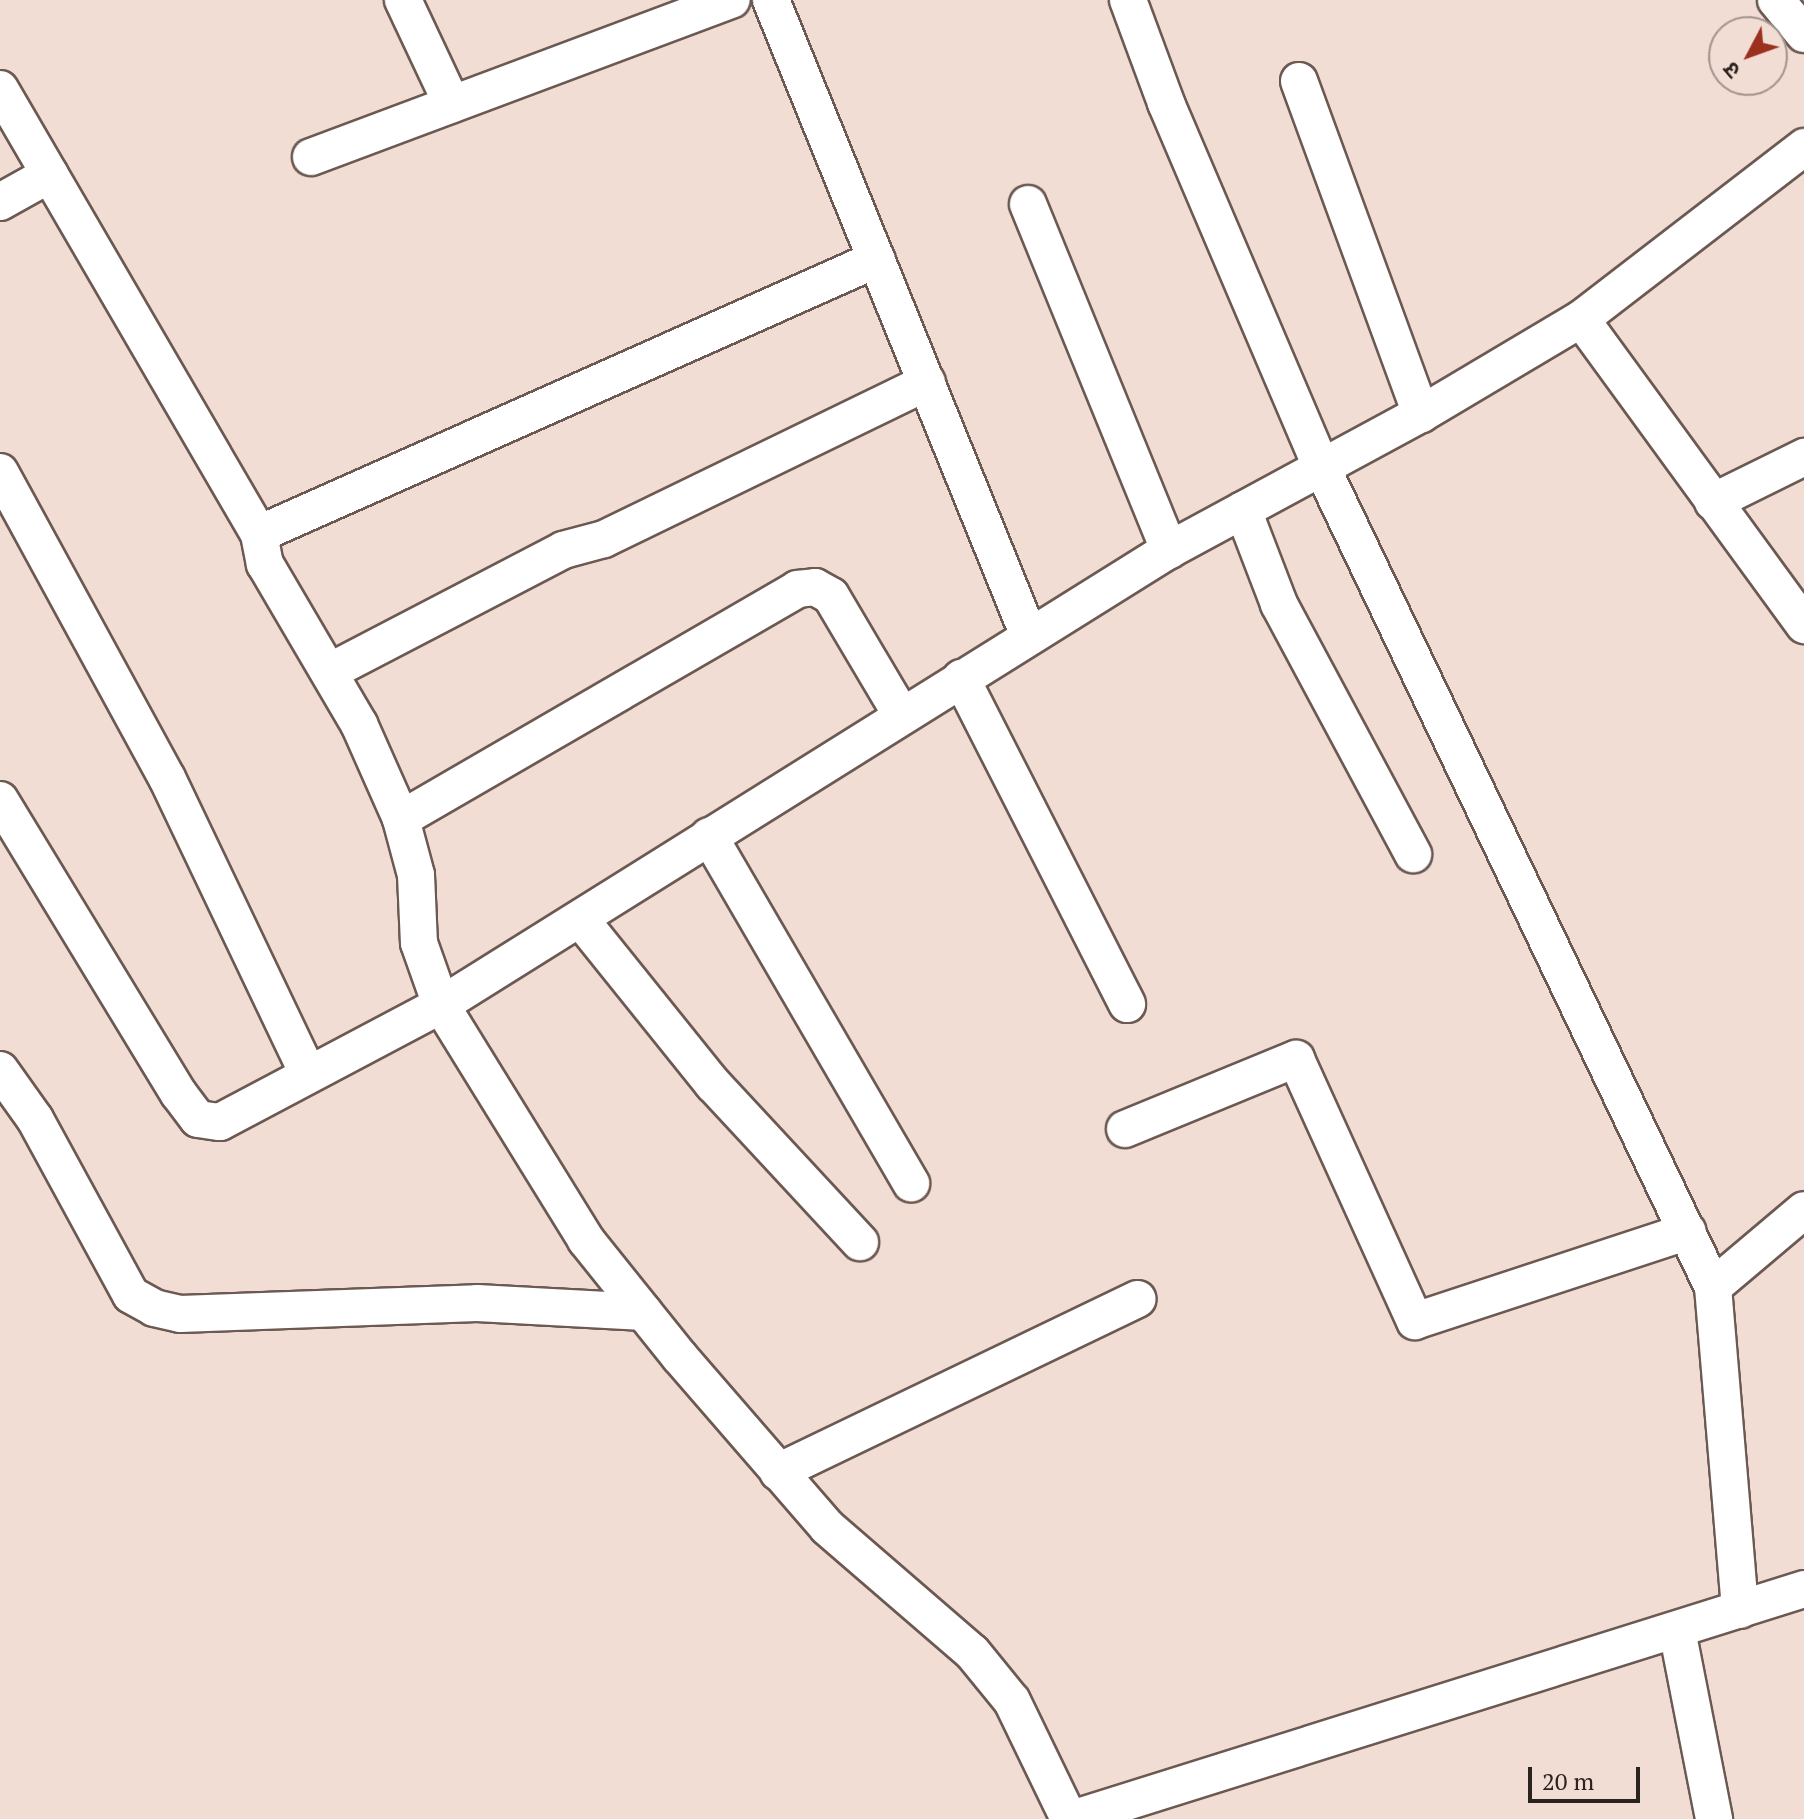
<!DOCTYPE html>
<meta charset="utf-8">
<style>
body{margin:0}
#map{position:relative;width:1804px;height:1819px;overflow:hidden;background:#f2ddd5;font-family:"PT Serif","Noto Sans Devanagari",serif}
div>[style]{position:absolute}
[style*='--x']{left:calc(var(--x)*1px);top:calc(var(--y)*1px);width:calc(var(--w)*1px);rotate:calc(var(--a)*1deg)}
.roads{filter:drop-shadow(2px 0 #6b5952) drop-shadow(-2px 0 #6b5952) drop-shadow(0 2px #6b5952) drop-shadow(0 -2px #6b5952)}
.minor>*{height:36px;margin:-18px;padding:0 18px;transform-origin:18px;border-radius:18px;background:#fff}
span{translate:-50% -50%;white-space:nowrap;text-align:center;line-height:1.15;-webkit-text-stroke:6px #f2ddd5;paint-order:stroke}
.north{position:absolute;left:1708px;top:16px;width:80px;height:80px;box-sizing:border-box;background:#f2ddd5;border:2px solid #a2938d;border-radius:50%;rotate:229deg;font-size:22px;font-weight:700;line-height:32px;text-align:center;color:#2b2320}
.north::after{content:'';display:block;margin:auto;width:28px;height:36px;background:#9a301d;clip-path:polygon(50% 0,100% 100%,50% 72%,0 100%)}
.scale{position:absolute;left:1528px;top:1767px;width:112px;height:36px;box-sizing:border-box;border:4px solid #2b2320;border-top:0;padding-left:10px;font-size:24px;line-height:28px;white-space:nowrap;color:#2b2320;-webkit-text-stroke:6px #f2ddd5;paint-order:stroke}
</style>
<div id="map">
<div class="roads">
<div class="minor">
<i style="--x:403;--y:0;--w:115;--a:64.8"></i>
<i style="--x:771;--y:0;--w:686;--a:67.92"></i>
<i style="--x:1128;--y:0;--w:110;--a:69.7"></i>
<i style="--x:1166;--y:103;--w:397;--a:66.9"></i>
<i style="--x:1322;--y:468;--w:908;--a:64.48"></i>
<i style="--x:1713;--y:1287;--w:324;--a:85.2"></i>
<i style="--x:1776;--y:0;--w:44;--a:50.5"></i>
<i style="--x:1299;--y:81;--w:355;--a:69.9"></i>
<i style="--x:0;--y:89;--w:515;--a:59.8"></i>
<i style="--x:259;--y:534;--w:31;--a:79"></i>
<i style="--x:265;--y:564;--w:186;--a:59.6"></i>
<i style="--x:359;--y:724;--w:104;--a:66.1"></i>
<i style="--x:401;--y:819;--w:58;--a:75"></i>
<i style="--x:416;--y:875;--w:68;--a:87.5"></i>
<i style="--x:419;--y:943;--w:66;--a:70.5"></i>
<i style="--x:441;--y:1005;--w:276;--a:58.3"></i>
<i style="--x:586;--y:1240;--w:149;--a:51.3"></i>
<i style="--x:679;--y:1356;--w:226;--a:49.1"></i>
<i style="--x:827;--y:1527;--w:191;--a:40.8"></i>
<i style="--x:972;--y:1652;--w:63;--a:50.8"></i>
<i style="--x:1012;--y:1701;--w:131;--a:64.2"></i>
<i style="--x:311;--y:157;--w:449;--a:-20.5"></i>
<i style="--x:0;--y:202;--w:57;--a:-29.2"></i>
<i style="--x:1028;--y:204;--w:374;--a:67.8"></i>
<i style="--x:1581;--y:319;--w:379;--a:53.9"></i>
<i style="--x:0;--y:472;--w:349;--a:61.4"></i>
<i style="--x:167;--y:778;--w:327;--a:64.5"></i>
<i style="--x:1713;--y:502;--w:102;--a:-26.3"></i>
<i style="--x:1243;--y:510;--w:101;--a:69"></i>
<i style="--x:1279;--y:604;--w:284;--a:61.8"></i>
<i style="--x:259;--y:534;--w:676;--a:-23.99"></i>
<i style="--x:331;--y:671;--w:262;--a:-27.5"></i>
<i style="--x:563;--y:550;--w:42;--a:-15"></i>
<i style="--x:604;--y:539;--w:359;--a:-25.9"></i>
<i style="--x:961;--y:678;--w:366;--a:63"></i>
<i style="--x:0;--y:800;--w:344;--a:58.7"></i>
<i style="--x:179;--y:1094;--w:31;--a:53"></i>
<i style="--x:198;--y:1119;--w:22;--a:8"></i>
<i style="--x:220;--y:1122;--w:250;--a:-27.9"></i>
<i style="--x:441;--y:1005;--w:858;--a:-32.01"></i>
<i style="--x:1169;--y:550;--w:286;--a:-28.4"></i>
<i style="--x:1421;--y:414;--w:186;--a:-30.7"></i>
<i style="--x:1581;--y:319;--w:282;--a:-37.6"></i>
<i style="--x:401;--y:819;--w:458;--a:-30.1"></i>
<i style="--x:797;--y:589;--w:18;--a:-6"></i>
<i style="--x:815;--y:587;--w:18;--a:29"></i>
<i style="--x:831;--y:596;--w:139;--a:59.4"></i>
<i style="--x:709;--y:836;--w:402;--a:59.8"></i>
<i style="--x:581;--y:920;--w:211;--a:51.2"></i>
<i style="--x:713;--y:1084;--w:216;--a:47.1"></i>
<i style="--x:0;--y:1070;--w:60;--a:54.5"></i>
<i style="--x:35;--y:1119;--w:200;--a:61.4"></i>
<i style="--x:131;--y:1295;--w:26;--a:29"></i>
<i style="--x:154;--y:1308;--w:27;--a:13"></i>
<i style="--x:180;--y:1314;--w:297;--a:-2.1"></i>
<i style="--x:477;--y:1303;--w:167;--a:3.1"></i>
<i style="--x:1125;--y:1129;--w:185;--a:-22.3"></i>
<i style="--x:1296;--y:1059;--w:288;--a:65.6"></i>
<i style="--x:1415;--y:1321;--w:287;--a:-18.2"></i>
<i style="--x:1713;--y:1287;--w:119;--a:-40.2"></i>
<i style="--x:778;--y:1472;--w:399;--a:-25.7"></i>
<i style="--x:1677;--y:1630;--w:193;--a:78.9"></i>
<i style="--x:1072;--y:1819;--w:767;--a:-17.44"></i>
</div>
</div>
<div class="north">उ</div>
<div class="scale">20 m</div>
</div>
